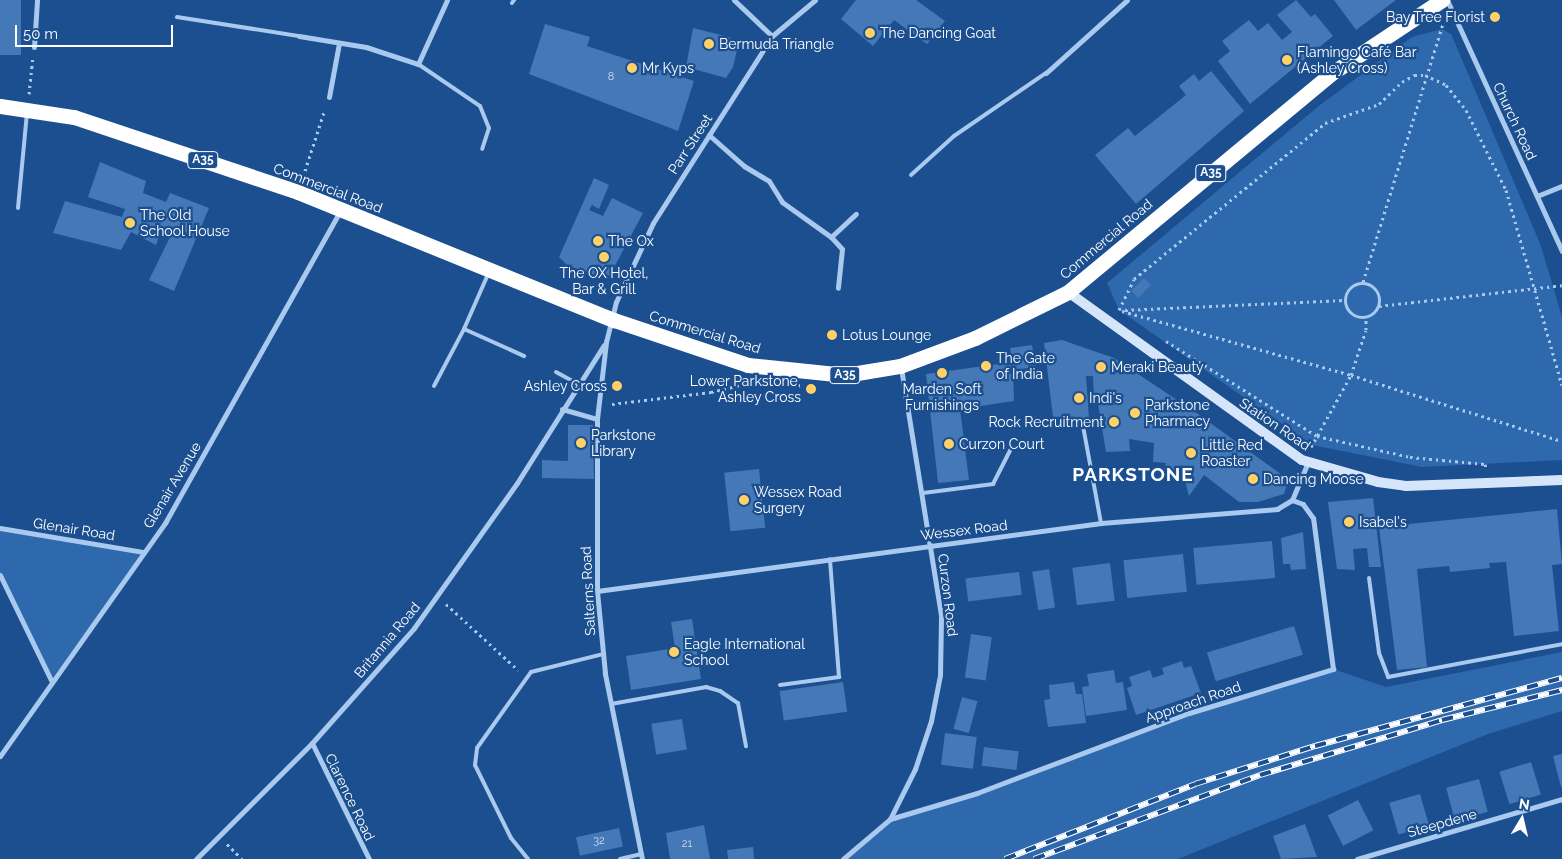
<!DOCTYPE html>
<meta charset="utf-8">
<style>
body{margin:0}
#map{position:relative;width:1562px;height:859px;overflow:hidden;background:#1b4f8f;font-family:Raleway,sans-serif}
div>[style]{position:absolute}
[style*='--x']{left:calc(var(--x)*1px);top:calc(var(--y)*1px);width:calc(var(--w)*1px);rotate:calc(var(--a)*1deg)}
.green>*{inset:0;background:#2e69ad}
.building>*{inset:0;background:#4478b7;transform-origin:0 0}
.path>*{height:3px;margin-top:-1.5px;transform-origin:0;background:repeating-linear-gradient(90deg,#a9c9ee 0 2.5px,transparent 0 6.5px)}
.path>.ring{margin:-1.5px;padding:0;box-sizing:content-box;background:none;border:3px solid #a9c9ee;border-radius:50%}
.lane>*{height:4px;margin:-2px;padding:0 2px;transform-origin:2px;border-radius:2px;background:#a9c9ee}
.street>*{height:5px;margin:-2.5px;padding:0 2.5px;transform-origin:2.5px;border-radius:2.5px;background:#a9c9ee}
.secondary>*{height:10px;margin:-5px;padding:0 5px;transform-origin:5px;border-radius:5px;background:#d6e6fa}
.highway>*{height:15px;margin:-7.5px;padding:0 7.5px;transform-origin:7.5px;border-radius:7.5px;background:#fff}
.rail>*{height:5.5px;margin-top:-2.75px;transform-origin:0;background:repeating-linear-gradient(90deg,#1b4f8f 0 11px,#fff 0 22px);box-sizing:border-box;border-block:1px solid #fff}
.dots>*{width:14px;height:14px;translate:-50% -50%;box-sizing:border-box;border:2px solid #1b4f8f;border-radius:50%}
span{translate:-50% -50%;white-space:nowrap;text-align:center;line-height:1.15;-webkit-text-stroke:4.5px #1b4f8f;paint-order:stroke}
.number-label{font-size:11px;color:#d0dded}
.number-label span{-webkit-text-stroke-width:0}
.shield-label span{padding:1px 4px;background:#1b4f8f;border:1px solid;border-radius:4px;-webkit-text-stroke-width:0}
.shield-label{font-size:12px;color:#fff;font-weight:700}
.poi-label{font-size:14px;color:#fff}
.right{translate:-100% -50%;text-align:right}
.left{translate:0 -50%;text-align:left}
.street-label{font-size:14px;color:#fff}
.district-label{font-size:19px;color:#fff;font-weight:700;letter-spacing:1px}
.north{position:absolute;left:1497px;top:794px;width:50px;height:50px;-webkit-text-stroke:4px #1b4f8f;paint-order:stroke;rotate:9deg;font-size:14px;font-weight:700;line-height:20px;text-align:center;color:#fff}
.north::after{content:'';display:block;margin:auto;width:18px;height:22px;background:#fff;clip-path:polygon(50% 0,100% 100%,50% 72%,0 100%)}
.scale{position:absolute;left:15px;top:25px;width:158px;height:22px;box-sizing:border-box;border:2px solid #fff;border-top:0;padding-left:6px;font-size:15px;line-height:18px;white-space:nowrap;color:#fff;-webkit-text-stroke:4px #1b4f8f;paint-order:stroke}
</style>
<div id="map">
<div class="green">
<i style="clip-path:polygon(1442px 29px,1451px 34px,1455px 43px,1541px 246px,1562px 317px,1562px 460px,1422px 467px,1312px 445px,1119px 310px,1107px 283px,1320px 105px,1412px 37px)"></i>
<i style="clip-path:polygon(0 528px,144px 552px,51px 680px,0 576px)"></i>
<i style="clip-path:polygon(1562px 652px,1562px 711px,1488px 734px,1178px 859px,843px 859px,890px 819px,933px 808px,1189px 713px,1333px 669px,1386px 687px)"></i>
</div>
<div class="building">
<i style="left:0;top:0;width:21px;height:55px"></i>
<i style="clip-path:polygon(856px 0,916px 0,945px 21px,927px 44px,894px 20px,873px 46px,841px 19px)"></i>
<i style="clip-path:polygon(1296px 0,1311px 17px,1315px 14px,1333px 36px,1250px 104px,1218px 61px,1230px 51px,1222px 41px,1249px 20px,1258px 31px,1268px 23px,1282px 40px,1292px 32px,1277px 15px)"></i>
<i style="clip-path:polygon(1334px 0,1396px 0,1356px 30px)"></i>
<i style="clip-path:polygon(545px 24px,590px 37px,587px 46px,694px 81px,678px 131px,529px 74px)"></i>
<i style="clip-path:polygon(693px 28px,729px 37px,737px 50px,733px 67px,726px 78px,686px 67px)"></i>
<i style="clip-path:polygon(1211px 71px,1244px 111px,1136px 204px,1095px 155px,1128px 128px,1135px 136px,1186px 95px,1179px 86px,1194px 74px,1199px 81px)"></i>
<i style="clip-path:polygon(100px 162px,146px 181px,143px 193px,166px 202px,170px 193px,209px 208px,174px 291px,149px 280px,171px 235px,162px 228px,156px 245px,131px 232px,121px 250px,53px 233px,65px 201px,122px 217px,125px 209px,88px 197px)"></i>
<i style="clip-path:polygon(594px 178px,609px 185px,599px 209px,592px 205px,589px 210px,603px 216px,612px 198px,643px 213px,610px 275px,599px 277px,567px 265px,559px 257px)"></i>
<i style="left:1144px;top:278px;width:10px;height:18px;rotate:45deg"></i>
<i style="clip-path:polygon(1062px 340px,1114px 358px,1198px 414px,1282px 475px,1287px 484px,1284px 494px,1258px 502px,1239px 502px,1204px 475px,1189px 496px,1183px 473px,1163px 472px,1166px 463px,1153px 462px,1154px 443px,1129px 439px,1130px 451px,1106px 452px,1098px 404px,1107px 404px,1106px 397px,1094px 397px,1093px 376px,1086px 376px,1089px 419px,1054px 425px,1044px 343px)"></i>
<i style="clip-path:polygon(1032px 345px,1036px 367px,1013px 370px,1014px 401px,960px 409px,969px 480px,938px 483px,926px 374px,1013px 362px,1010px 348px)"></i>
<i style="clip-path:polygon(568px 425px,593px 425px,594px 479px,542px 478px,542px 460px,568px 461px)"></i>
<i style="left:759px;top:469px;width:59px;height:35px;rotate:84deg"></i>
<i style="clip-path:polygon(1373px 498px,1381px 567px,1369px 567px,1367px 548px,1353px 549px,1355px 570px,1337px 569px,1328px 502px)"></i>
<i style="clip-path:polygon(1557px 509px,1562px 564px,1552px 565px,1559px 631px,1514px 636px,1506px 562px,1489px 563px,1490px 568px,1450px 572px,1449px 566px,1417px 569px,1427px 667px,1397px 670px,1379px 527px)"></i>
<i style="clip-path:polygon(1303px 532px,1306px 569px,1291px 570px,1290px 564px,1283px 564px,1281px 538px)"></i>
<i style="left:1272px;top:541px;width:37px;height:79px;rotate:85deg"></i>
<i style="left:1183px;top:554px;width:38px;height:60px;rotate:84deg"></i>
<i style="left:1110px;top:563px;width:38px;height:38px;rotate:83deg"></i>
<i style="left:1049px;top:569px;width:39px;height:17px;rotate:81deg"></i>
<i style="left:1019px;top:572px;width:23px;height:54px;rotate:83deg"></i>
<i style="clip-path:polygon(692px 619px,701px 679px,631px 690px,626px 656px,675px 648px,671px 622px)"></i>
<i style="left:1294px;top:626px;width:30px;height:91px;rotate:73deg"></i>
<i style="left:971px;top:634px;width:21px;height:44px;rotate:8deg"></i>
<i style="clip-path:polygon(1182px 661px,1184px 668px,1191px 666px,1201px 693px,1136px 715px,1127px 688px,1132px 686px,1129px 677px,1150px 670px,1153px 678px,1164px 674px,1162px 668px)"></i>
<i style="clip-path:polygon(1114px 670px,1116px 683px,1123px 682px,1127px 710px,1086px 716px,1082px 687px,1089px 686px,1087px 674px)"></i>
<i style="left:843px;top:682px;width:30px;height:64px;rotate:82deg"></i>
<i style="clip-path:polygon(1074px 682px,1076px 694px,1082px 694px,1086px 723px,1048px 727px,1044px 700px,1050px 699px,1049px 685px)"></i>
<i style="left:962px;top:697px;width:16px;height:33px;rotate:15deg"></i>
<i style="left:682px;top:719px;width:31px;height:31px;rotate:81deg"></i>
<i style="left:945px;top:733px;width:32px;height:32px;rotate:7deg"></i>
<i style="left:984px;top:747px;width:35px;height:19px;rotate:7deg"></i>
<i style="clip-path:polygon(1562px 754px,1562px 787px,1561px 787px,1553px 756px)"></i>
<i style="left:1531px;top:762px;width:34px;height:33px;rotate:73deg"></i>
<i style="left:1479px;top:779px;width:34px;height:34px;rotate:75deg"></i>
<i style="left:1420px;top:794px;width:33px;height:32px;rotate:74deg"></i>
<i style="left:1358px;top:800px;width:34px;height:34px;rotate:63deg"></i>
<i style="clip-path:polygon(1305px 824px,1317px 857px,1281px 859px,1273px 836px)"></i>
<i style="clip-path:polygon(704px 825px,710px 859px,670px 859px,666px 833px)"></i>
<i style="left:619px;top:828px;width:19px;height:44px;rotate:78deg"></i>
<i style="clip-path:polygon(753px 847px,754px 859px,728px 859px,727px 850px)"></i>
</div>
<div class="path">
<i style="--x:29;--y:94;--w:36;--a:-84"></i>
<i style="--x:303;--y:177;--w:71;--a:-72.1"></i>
<i style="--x:1363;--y:282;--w:271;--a:-72.8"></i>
<i class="ring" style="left:1345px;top:283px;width:31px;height:31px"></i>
<i style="--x:1379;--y:306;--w:184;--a:-6.5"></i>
<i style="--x:1119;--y:310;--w:34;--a:-64"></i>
<i style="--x:1134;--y:279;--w:247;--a:-39.2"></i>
<i style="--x:1325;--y:123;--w:57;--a:-19.4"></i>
<i style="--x:1379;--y:104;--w:32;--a:-44"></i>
<i style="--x:1402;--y:82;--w:14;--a:-30"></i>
<i style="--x:1414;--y:75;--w:11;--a:0"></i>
<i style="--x:1425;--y:75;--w:23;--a:25"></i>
<i style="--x:1446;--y:85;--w:32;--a:51"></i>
<i style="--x:1466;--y:110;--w:89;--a:63.4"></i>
<i style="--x:1506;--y:190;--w:203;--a:74"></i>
<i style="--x:1125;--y:310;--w:219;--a:-2.6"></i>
<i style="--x:1122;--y:311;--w:238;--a:15.6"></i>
<i style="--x:1351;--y:375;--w:221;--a:17.4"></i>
<i style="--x:1166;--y:341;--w:178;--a:32.2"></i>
<i style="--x:1317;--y:436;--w:95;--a:12.7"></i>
<i style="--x:1410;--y:457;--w:75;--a:5.3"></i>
<i style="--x:1485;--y:464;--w:4;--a:76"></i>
<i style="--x:612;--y:404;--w:100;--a:-6.9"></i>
<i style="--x:711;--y:392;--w:36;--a:-13"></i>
<i style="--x:1311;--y:447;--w:82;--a:-60.9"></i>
<i style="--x:1351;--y:375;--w:47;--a:-71.6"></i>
<i style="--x:1366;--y:330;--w:12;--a:-90"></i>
<i style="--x:446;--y:604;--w:98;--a:42.5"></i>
<i style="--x:227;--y:844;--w:21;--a:45"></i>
</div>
<div class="lane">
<i style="--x:512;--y:3;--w:4;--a:-56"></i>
<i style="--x:177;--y:17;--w:123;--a:8.9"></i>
<i style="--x:418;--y:64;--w:75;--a:34.1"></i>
<i style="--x:480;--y:106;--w:24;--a:68"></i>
<i style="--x:489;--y:128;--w:22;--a:108"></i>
<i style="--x:911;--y:175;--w:58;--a:-42.2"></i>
<i style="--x:954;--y:136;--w:112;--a:-34.4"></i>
<i style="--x:18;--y:208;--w:95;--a:-84.6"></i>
<i style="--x:489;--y:272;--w:62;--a:113.7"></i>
<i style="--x:464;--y:329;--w:66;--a:24.2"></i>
<i style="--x:556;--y:372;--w:25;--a:29"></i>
<i style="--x:434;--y:386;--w:64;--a:-62.2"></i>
<i style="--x:1083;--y:426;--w:99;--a:79.5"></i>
<i style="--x:923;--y:493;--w:71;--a:-7.3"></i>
<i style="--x:993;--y:484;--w:39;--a:-63"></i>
<i style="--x:1369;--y:578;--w:76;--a:82.4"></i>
<i style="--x:1379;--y:653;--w:26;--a:69"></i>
<i style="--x:1388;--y:677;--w:177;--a:-10.7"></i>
<i style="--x:780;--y:685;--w:60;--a:-7.7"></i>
<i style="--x:839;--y:677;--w:118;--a:-94.4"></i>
<i style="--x:611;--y:704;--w:97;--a:-10.1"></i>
<i style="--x:706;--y:687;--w:15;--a:16"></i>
<i style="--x:720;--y:691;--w:22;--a:34"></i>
<i style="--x:738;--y:703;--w:44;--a:79.5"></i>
<i style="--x:528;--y:859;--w:27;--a:-129"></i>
<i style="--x:511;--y:838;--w:81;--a:-116.3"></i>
<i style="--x:475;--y:765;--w:17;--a:-83"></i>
<i style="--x:477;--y:748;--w:93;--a:-54.6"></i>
<i style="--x:531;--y:672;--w:74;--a:-14"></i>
<i style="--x:620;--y:859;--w:22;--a:-13"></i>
</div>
<div class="street">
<i style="--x:734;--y:0;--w:52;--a:43.5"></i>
<i style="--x:1447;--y:0;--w:276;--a:65.4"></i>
<i style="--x:299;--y:36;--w:68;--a:9.3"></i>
<i style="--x:366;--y:47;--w:55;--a:18.1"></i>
<i style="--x:418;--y:64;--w:70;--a:-65.6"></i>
<i style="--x:34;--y:47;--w:47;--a:-86.3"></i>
<i style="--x:1046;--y:73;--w:109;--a:-42"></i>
<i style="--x:329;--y:97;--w:55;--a:-79.5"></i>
<i style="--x:709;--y:135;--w:47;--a:41.5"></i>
<i style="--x:744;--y:166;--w:29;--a:31"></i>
<i style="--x:769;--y:181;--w:25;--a:58"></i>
<i style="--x:782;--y:202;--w:60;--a:35.5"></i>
<i style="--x:831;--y:237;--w:34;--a:-43"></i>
<i style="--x:1537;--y:196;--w:27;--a:-22"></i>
<i style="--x:831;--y:237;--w:16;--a:47"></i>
<i style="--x:842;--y:249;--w:39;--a:96"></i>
<i style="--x:562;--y:409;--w:36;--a:16"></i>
<i style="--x:0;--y:528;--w:146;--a:9.5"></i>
<i style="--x:0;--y:575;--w:117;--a:64.1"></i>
<i style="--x:597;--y:591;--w:509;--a:-7.68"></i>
<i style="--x:1101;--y:523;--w:177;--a:-4.5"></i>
<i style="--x:1277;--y:509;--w:17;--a:-31"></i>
<i style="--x:1292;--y:500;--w:41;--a:-67.2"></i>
<i style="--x:312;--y:743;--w:129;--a:63.8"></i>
<i style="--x:0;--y:756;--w:286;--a:-54.7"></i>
<i style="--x:165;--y:523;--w:359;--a:-60.7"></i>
<i style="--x:890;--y:819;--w:91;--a:-16.6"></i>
<i style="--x:977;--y:793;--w:227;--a:-20.7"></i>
<i style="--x:1189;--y:713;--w:151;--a:-17"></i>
<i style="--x:1333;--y:669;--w:152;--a:-97.5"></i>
<i style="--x:1313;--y:518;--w:17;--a:-126"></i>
<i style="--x:1303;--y:504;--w:12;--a:-160"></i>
<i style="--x:196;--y:859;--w:164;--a:-45"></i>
<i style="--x:312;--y:743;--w:154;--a:-48.4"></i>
<i style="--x:414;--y:628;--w:178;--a:-54.6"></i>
<i style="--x:517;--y:483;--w:163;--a:-57.8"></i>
<i style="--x:642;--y:859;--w:190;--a:-101.3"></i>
<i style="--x:605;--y:673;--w:82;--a:-95.6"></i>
<i style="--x:597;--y:591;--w:172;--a:-90"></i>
<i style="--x:597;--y:419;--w:78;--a:-83.3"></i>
<i style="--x:606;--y:342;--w:41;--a:-76"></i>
<i style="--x:616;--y:302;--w:87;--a:-64.9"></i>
<i style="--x:653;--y:223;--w:222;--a:-57.5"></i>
<i style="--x:772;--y:36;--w:56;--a:-39.9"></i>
<i style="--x:843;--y:859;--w:62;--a:-40.4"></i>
<i style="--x:890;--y:819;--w:56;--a:-63.4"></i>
<i style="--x:915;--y:769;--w:51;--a:-71.6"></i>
<i style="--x:931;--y:721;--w:47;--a:-78.9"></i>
<i style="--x:940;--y:675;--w:60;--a:-89"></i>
<i style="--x:941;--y:615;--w:249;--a:-99.2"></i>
<i style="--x:1357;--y:859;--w:214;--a:-16.3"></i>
</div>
<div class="secondary">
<i style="--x:1068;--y:292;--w:288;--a:35.7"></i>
<i style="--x:1302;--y:460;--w:79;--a:16.1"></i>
<i style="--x:1378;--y:482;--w:28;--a:8"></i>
<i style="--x:1406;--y:486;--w:156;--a:-2.2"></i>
</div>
<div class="highway">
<i style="--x:0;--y:106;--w:75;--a:8.5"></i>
<i style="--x:74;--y:117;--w:236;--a:18.5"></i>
<i style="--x:298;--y:192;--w:341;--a:22.1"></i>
<i style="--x:614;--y:320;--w:141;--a:18.6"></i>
<i style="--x:748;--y:365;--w:98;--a:5.9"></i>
<i style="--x:845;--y:375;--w:56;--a:-9.3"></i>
<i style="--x:900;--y:366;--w:80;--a:-20.5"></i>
<i style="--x:975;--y:338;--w:104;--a:-26.3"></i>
<i style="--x:1068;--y:292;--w:339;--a:-39.7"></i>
<i style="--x:1329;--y:75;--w:136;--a:-33.6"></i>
</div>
<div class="rail">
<i style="--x:1005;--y:859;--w:204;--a:-21.5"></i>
<i style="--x:1195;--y:784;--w:126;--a:-17.6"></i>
<i style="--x:1315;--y:746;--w:256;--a:-15.4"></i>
<i style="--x:1034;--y:859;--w:241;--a:-20.4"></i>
<i style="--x:1260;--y:775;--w:190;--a:-16.8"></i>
<i style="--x:1442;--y:720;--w:124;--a:-14"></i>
</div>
<div class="dots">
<i style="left:1495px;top:17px;background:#ffd166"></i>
<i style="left:870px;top:33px;background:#ffd166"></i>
<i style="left:709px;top:44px;background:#ffd166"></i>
<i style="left:1287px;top:60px;background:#ffd166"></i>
<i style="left:632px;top:68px;background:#ffd166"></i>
<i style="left:130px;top:223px;background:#ffd166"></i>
<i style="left:598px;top:241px;background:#ffd166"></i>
<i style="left:604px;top:257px;background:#ffd166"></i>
<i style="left:832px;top:335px;background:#ffd166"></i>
<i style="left:986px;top:366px;background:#ffd166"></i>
<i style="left:1101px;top:367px;background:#ffd166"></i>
<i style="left:942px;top:373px;background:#ffd166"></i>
<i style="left:617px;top:386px;background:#ffd166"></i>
<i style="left:811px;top:389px;background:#ffd166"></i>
<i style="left:1079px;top:398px;background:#ffd166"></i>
<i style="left:1135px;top:413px;background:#ffd166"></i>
<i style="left:1114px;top:422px;background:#ffd166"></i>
<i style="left:581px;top:443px;background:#ffd166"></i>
<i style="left:949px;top:444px;background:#ffd166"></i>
<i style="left:1191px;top:453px;background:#ffd166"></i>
<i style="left:1253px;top:479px;background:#ffd166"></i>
<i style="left:744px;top:500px;background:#ffd166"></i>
<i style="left:1349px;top:522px;background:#ffd166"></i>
<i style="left:674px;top:652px;background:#ffd166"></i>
</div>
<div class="number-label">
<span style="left:611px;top:77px">8</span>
<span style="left:599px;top:841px">32</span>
<span style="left:687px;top:844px">21</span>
</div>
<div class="shield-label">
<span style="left:203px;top:160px">A35</span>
<span style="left:1211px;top:173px">A35</span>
<span style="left:845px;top:375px">A35</span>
</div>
<div class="poi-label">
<span class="right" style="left:1485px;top:17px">Bay Tree Florist</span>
<span class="left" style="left:880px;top:33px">The Dancing Goat</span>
<span class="left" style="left:719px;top:44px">Bermuda Triangle</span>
<span class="left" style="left:1297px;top:60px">Flamingo Café Bar<br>(Ashley Cross)</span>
<span class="left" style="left:642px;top:68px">Mr Kyps</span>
<span class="left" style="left:140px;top:223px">The Old<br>School House</span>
<span class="left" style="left:608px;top:241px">The Ox</span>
<span style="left:604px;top:281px">The OX Hotel,<br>Bar &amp; Grill</span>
<span class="left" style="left:842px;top:335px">Lotus Lounge</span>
<span class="left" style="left:996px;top:366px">The Gate<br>of India</span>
<span class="left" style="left:1111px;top:367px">Meraki Beauty</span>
<span class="right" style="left:801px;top:389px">Lower Parkstone,<br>Ashley Cross</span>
<span class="right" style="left:607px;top:386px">Ashley Cross</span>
<span style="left:942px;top:397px">Marden Soft<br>Furnishings</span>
<span class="left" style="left:1089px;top:398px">Indi's</span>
<span class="left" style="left:1145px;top:413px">Parkstone<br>Pharmacy</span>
<span class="right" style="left:1104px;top:422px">Rock Recruitment</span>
<span class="left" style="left:591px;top:443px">Parkstone<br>Library</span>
<span class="left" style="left:959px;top:444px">Curzon Court</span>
<span class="left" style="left:1201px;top:453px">Little Red<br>Roaster</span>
<span class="left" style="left:1263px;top:479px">Dancing Moose</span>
<span class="left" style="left:754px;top:500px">Wessex Road<br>Surgery</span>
<span class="left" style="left:1359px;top:522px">Isabel's</span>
<span class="left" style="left:684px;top:652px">Eagle International<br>School</span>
</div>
<div class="street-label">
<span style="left:1515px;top:121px;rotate:65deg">Church Road</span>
<span style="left:690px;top:144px;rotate:-57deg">Parr Street</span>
<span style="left:328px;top:188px;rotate:21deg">Commercial Road</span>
<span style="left:1106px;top:239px;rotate:-40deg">Commercial Road</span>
<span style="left:705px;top:332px;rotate:17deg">Commercial Road</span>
<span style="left:1275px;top:424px;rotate:34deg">Station Road</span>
<span style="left:172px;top:485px;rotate:-59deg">Glenair Avenue</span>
<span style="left:74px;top:529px;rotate:9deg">Glenair Road</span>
<span style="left:964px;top:530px;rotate:-7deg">Wessex Road</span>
<span style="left:588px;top:591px;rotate:-93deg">Salterns Road</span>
<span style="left:948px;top:595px;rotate:83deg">Curzon Road</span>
<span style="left:387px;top:640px;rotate:-50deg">Britannia Road</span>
<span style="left:1193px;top:702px;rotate:-19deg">Approach Road</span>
<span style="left:350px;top:797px;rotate:64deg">Clarence Road</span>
<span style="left:1442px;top:823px;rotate:-16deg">Steepdene</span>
</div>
<div class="district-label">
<span style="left:1133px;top:475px">PARKSTONE</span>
</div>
<div class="north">N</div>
<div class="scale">50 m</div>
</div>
